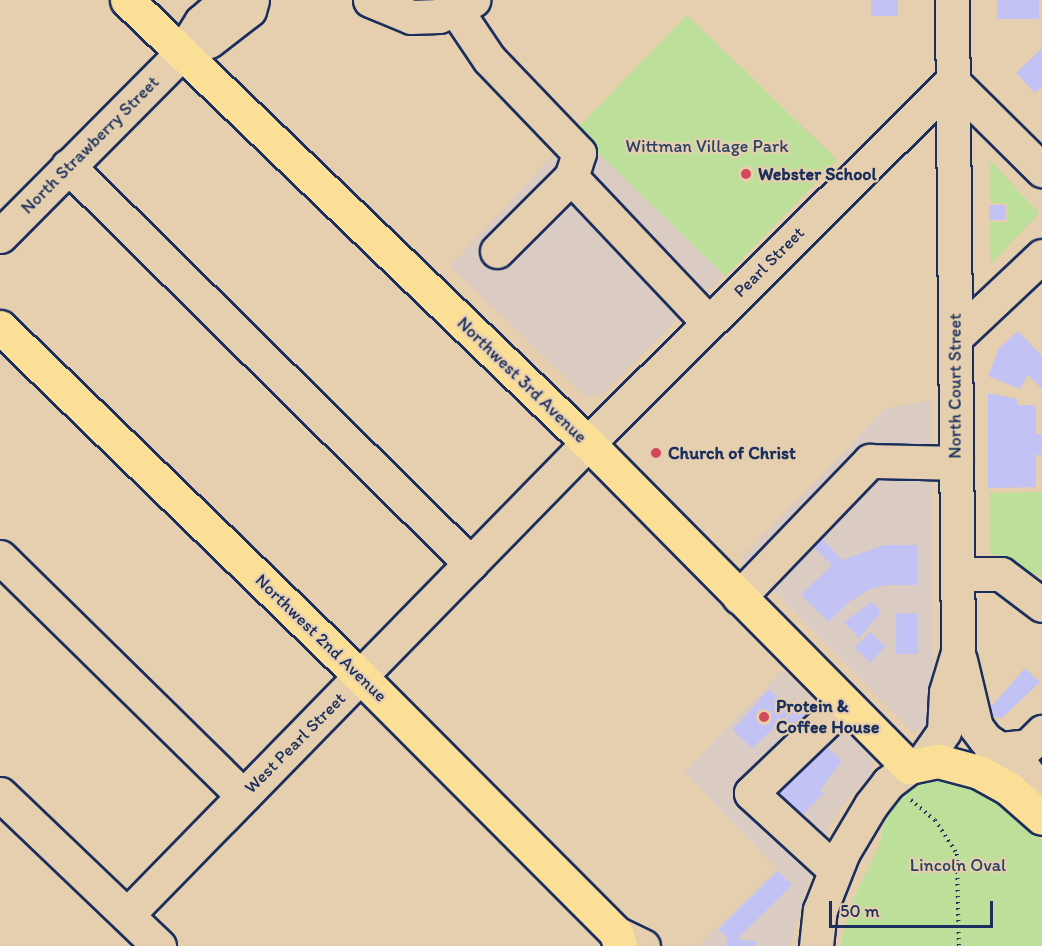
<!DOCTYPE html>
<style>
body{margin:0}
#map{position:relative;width:1042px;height:946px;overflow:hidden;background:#e5cfae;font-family:Itim,sans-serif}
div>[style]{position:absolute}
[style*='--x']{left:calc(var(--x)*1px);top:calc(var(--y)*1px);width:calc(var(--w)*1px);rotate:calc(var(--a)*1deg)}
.built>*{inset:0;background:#dacbc3}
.green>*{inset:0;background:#bcdf99;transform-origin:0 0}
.building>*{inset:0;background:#c2c2f4;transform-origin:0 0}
.path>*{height:4px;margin-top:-2px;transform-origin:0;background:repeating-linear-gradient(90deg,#1b2f5e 0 1.5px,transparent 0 6px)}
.roads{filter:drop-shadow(2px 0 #1b2f5e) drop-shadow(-2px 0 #1b2f5e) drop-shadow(0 2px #1b2f5e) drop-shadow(0 -2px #1b2f5e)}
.minor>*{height:33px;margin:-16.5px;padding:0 16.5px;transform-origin:16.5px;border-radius:16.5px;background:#e5cfae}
.major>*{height:33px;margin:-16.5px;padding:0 16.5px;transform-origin:16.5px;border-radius:16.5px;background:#fbdf96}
.dots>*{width:16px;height:16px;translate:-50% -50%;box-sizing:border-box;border:3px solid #e5cfae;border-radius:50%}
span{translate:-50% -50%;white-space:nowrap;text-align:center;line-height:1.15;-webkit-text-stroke:4.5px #e5cfae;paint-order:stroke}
.street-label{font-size:18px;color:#1b2f5e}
.park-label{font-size:18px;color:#2b4164}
.poi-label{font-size:18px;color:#1b2f5e;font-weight:700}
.left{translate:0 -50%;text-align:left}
.scale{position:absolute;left:829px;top:901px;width:164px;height:27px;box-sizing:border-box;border:3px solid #1b2f5e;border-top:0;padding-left:8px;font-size:18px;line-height:21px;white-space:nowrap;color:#1b2f5e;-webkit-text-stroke:4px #e5cfae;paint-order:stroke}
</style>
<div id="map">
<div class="built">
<i style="clip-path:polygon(576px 131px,725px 274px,599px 396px,585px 396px,450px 266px)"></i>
<i style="clip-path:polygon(932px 400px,933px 719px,926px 729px,912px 731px,741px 558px,886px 408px)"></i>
<i style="clip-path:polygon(783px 670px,873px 759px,872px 774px,844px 803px,820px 843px,790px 946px,698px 946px,777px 868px,684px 772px)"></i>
</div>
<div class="green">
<i style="left:687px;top:15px;width:209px;height:161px;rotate:44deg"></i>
<i style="clip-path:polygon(989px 159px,1039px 213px,991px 264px,989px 222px,1007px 222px,1007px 204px,993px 203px,989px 198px)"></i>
<i style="clip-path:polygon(1040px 492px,1042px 494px,1042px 575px,1022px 572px,998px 555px,989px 554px,989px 493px)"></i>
<i style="clip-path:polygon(929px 776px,977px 784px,1027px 821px,1042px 843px,1042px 946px,840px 946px,852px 902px,879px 846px,887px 809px,913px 781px)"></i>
</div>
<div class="building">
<i style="left:871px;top:0;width:27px;height:16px"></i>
<i style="left:997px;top:0;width:42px;height:19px"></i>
<i style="clip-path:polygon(1042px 48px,1042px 86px,1035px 93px,1016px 73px)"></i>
<i style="left:989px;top:205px;width:17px;height:15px"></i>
<i style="clip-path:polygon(1018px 331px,1042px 356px,1042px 389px,1028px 375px,1020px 389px,988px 376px,999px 348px)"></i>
<i style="clip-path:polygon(988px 393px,1017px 399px,1017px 405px,1036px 405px,1036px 434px,1042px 434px,1042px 455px,1036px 455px,1036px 487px,988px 488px)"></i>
<i style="clip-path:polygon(813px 530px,842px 560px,884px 545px,917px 545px,917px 585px,886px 585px,868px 590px,849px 602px,829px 622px,801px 595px,832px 565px,805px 538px)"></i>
<i style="clip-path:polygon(872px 602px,881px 612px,859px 638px,844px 622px)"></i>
<i style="left:896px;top:613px;width:22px;height:41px"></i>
<i style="left:870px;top:632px;width:21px;height:22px;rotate:43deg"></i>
<i style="clip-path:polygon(1025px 668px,1040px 682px,1002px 718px,994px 717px,991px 707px)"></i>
<i style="clip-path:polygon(769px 689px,792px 711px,752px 748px,733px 730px)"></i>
<i style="left:797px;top:708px;width:18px;height:23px;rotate:43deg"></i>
<i style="clip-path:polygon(824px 744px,842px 761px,820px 790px,824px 793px,801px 816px,775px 790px)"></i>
<i style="clip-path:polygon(778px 871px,792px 885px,737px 939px,757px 942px,756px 946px,726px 946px,727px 938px,719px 929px)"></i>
</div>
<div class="path">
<i style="--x:911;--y:800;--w:31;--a:40"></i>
<i style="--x:935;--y:820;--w:40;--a:57.1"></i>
<i style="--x:957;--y:854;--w:92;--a:88.8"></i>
</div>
<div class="roads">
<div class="minor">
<i style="--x:370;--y:0;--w:44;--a:22.5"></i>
<i style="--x:411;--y:17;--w:28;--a:-2"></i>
<i style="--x:439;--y:16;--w:38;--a:-25"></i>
<i style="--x:456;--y:10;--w:59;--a:56"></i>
<i style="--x:489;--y:59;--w:130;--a:46.2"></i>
<i style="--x:579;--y:153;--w:25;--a:108"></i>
<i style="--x:571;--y:177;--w:199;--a:46.6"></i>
<i style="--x:209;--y:41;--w:51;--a:-37.8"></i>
<i style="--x:249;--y:10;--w:10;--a:-73"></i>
<i style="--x:68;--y:166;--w:566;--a:44.64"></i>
<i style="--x:0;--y:236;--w:257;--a:-45.2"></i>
<i style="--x:181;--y:54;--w:38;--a:-58"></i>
<i style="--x:201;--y:22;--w:33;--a:-41"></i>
<i style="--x:497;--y:251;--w:105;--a:-45"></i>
<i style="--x:956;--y:337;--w:118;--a:-43.3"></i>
<i style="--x:0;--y:557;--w:341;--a:44.5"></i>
<i style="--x:957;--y:574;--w:44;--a:0"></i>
<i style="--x:1001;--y:574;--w:51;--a:37.1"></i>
<i style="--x:739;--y:597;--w:189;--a:-46.1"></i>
<i style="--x:870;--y:461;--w:86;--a:1.3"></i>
<i style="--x:960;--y:660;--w:69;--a:76.6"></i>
<i style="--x:976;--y:727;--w:15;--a:53"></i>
<i style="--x:985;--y:739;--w:42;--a:34.4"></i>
<i style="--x:1020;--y:763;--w:39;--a:55"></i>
<i style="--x:991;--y:750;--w:37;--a:-6"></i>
<i style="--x:1028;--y:746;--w:20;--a:-45"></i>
<i style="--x:922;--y:763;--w:39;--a:-55"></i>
<i style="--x:944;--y:731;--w:39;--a:-87"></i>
<i style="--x:946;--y:692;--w:42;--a:-73.3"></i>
<i style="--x:958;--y:652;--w:652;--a:-90.53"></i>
<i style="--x:0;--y:794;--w:220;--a:43.7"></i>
<i style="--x:835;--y:870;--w:114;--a:-137.5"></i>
<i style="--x:751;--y:793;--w:130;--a:-43.8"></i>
<i style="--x:127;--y:915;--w:660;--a:-45.68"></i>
<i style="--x:588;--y:443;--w:513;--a:-44.84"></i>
<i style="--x:952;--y:81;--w:127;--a:44.7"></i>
<i style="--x:616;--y:933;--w:30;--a:26"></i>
<i style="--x:816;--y:946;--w:36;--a:-84"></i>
<i style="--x:820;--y:910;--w:62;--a:-68.4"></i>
<i style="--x:843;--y:852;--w:55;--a:-59.2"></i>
<i style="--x:871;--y:805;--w:28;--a:-52"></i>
<i style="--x:888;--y:783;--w:26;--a:-37"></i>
</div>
<div class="major">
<i style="--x:127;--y:0;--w:639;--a:43.86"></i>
<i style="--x:588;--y:443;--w:456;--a:45.3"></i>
<i style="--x:909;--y:767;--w:30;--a:-12"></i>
<i style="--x:938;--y:761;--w:42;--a:15"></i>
<i style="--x:979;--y:772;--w:33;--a:29"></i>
<i style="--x:1008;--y:788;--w:45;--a:41.4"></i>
<i style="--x:0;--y:327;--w:503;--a:44.11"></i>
<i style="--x:361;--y:677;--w:361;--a:45.1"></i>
<i style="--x:616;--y:933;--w:14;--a:73"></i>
</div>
</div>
<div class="dots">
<i style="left:746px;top:174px;background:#d1495b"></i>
<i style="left:656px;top:453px;background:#d1495b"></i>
<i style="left:764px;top:717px;background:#d1495b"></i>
</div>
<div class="street-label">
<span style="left:90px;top:145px;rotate:-45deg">North Strawberry Street</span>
<span style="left:769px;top:262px;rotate:-45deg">Pearl Street</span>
<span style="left:522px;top:380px;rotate:44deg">Northwest 3rd Avenue</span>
<span style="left:955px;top:386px;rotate:-90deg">North Court Street</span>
<span style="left:321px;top:638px;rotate:44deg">Northwest 2nd Avenue</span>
<span style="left:295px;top:743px;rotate:-45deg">West Pearl Street</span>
</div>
<div class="park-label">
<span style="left:707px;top:146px">Wittman Village Park</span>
<span style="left:958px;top:865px">Lincoln Oval</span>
</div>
<div class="poi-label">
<span class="left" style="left:758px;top:174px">Webster School</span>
<span class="left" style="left:668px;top:453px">Church of Christ</span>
<span class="left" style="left:776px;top:717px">Protein &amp;<br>Coffee House</span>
</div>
<div class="scale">50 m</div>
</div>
